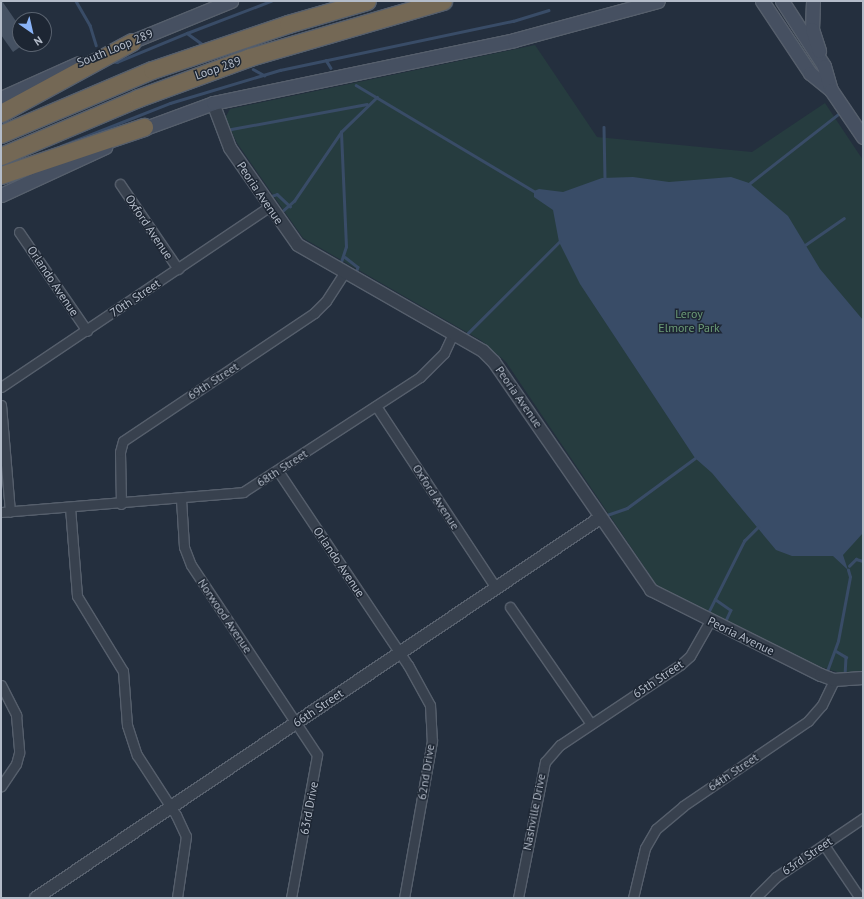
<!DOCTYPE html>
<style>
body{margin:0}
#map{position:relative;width:864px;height:899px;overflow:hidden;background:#242f3e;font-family:"PT Sans",sans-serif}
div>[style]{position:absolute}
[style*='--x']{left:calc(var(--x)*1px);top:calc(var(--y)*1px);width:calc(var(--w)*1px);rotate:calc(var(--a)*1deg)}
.green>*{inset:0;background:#263c3f}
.water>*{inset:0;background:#394c67}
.stream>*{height:2.5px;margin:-1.25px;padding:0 1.25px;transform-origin:1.25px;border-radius:1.25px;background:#394c67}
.building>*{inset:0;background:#455162}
.roads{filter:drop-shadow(1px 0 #565f6c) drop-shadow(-1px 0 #565f6c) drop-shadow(0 1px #565f6c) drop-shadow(0 -1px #565f6c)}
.minor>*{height:9px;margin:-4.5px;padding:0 4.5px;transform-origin:4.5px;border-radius:4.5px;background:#38414e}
.tertiary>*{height:12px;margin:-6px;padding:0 6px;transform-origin:6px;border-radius:6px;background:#38414e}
.secondary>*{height:13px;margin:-6.5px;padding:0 6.5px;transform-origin:6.5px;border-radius:6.5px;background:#465061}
.motorway>*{height:17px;margin:-8.5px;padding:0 8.5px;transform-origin:8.5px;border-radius:8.5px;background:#746855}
span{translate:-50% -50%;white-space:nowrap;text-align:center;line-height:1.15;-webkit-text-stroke:3px #1d2633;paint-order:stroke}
.street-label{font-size:12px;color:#b4bcc9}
.park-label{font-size:12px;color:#6b9a76}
.frame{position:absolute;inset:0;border:2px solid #b4bcc9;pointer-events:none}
.north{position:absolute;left:12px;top:12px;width:40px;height:40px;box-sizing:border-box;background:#1d2633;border:1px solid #59626f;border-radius:50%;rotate:146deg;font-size:11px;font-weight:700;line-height:16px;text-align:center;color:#b4bcc9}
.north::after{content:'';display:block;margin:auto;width:14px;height:18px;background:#8ab4f8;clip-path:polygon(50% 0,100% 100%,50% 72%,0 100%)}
</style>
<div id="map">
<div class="green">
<i style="clip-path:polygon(535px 45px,597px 137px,752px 152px,825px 103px,863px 160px,863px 672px,837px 672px,821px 667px,658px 587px,506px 362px,482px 341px,303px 238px,237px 143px,225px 118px,230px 109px)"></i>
</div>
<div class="water">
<i style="clip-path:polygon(633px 177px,669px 182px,731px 177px,749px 183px,788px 216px,820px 269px,863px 320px,863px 533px,843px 555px,848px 570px,833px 556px,792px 556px,776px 550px,712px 473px,695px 458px,580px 284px,559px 242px,553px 210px,534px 197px,534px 191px,539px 189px,563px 192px,602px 178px)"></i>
</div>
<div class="stream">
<i style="--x:76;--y:1;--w:28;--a:60"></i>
<i style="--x:90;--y:25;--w:21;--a:73"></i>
<i style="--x:187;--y:33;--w:90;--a:-20.9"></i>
<i style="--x:326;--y:60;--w:9;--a:58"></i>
<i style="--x:109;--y:61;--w:8;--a:7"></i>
<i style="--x:117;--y:62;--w:76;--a:-22.5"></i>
<i style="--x:187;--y:33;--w:17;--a:36"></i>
<i style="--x:253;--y:69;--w:13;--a:29"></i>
<i style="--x:356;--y:85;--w:207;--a:30.8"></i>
<i style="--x:604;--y:127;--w:51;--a:88.9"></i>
<i style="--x:226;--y:130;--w:143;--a:-10.4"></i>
<i style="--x:61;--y:146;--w:117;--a:-21.5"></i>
<i style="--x:170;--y:103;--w:115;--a:-16.7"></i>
<i style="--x:280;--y:70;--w:238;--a:-11.9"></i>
<i style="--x:513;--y:21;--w:37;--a:-17"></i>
<i style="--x:750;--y:183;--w:115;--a:-38"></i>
<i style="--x:268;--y:197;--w:9;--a:-18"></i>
<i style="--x:277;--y:194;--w:18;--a:43"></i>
<i style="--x:279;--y:214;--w:20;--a:-41"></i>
<i style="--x:294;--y:201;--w:83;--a:-55.7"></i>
<i style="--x:341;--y:132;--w:50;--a:-44.2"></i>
<i style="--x:805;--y:245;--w:47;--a:-34.7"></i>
<i style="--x:345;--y:257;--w:16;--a:38"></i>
<i style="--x:358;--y:267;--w:7;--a:106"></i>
<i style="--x:340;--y:265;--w:19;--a:-72"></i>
<i style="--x:346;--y:247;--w:115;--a:-92.5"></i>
<i style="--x:465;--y:336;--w:133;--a:-45"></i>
<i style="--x:604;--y:516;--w:24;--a:-19"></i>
<i style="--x:627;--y:508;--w:84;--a:-36.3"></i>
<i style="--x:849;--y:566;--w:10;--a:-45"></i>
<i style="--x:856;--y:559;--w:7;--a:16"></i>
<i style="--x:715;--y:599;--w:19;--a:35"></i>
<i style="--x:731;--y:610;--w:14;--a:115"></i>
<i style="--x:707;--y:615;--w:83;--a:-63.4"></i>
<i style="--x:744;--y:541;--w:20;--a:-45"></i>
<i style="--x:836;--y:651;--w:12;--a:31"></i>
<i style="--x:846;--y:657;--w:19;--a:93"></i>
<i style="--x:826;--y:674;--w:35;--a:-70"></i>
<i style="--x:838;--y:641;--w:65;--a:-79.4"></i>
<i style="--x:850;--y:577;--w:7;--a:-106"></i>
</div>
<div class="building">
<i style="clip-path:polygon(2px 1px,20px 27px,20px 47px,13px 52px,1px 35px)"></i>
</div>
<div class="roads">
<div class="minor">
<i style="--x:120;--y:184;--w:103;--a:55.7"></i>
<i style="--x:19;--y:232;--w:120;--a:55.5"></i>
<i style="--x:1;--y:387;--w:323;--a:-33.9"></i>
<i style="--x:1;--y:405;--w:107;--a:85.2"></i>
<i style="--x:376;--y:406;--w:218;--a:56.6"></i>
<i style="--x:278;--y:471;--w:234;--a:56.2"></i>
<i style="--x:408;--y:665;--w:46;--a:61.2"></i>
<i style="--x:430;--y:705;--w:36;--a:87"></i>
<i style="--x:432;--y:741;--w:159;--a:100.1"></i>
<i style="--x:181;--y:499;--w:48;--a:86.4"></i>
<i style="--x:184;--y:547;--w:19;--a:69"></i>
<i style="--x:191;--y:565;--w:228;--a:56.4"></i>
<i style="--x:317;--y:755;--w:145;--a:100.3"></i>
<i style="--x:121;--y:504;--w:52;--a:-91.1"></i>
<i style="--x:120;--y:452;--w:11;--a:-75"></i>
<i style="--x:123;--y:441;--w:230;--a:-33.8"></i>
<i style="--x:314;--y:313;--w:17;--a:-45"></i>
<i style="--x:326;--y:301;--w:33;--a:-57"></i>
<i style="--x:70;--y:507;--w:89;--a:85.5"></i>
<i style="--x:77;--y:596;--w:88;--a:58.5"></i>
<i style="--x:123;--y:671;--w:54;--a:85.8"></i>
<i style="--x:127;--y:725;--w:32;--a:72"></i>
<i style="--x:137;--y:755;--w:72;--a:57"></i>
<i style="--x:176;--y:815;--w:23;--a:65"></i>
<i style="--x:186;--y:836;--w:63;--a:98.3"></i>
<i style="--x:1;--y:512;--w:243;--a:-4.7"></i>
<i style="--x:243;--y:492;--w:211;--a:-33"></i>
<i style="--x:420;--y:377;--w:34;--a:-45"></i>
<i style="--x:444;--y:353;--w:21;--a:-65"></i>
<i style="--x:510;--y:607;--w:142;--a:55.3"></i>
<i style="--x:1;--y:685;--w:34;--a:63"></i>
<i style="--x:16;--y:715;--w:38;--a:85"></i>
<i style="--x:19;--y:753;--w:11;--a:105"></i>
<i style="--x:16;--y:764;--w:27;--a:124"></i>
<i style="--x:824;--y:845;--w:64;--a:55.8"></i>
<i style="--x:518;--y:898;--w:139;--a:-78.8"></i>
<i style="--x:545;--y:762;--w:23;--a:-49"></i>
<i style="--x:560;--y:745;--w:144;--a:-33.7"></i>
<i style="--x:680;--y:665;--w:13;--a:-42"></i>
<i style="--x:690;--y:656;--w:40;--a:-60.3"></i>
<i style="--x:633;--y:898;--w:51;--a:-76.5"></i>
<i style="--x:645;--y:848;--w:22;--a:-60"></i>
<i style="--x:656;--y:829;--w:35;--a:-40"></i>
<i style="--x:683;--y:806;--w:151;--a:-34.2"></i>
<i style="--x:808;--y:721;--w:21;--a:-49"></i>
<i style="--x:822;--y:705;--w:28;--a:-64"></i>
<i style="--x:755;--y:898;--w:30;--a:-45"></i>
<i style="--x:776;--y:877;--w:105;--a:-34.1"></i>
</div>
<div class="tertiary">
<i style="--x:213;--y:103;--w:48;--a:69.3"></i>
<i style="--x:230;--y:148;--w:118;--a:55"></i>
<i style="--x:298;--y:245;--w:213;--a:29.8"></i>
<i style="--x:483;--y:351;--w:16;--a:45"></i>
<i style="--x:494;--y:362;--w:277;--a:55.4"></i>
<i style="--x:651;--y:590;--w:190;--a:26.6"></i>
<i style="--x:821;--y:675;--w:14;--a:21"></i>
<i style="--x:834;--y:680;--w:29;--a:-4"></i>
<i style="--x:36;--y:898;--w:680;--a:-33.97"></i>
</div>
<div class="secondary">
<i style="--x:762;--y:1;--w:87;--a:56.3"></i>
<i style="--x:810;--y:73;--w:27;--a:39"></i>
<i style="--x:782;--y:1;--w:77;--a:57.1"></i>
<i style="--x:824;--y:66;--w:25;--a:74"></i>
<i style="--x:831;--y:90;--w:57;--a:55.8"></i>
<i style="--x:813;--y:1;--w:28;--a:92"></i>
<i style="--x:812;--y:29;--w:23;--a:72"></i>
<i style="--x:123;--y:45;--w:117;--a:-22.2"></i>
<i style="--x:1;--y:98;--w:85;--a:-24.2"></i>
<i style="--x:137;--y:131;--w:81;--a:-20.2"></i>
<i style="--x:213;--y:103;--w:308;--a:-11.8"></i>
<i style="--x:514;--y:40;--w:149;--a:-15.2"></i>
<i style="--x:1;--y:195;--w:115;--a:-24.8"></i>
</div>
<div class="motorway">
<i style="--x:1;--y:113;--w:149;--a:-28.5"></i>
<i style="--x:1;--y:134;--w:164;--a:-23"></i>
<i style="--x:152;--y:70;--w:144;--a:-18.7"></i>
<i style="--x:288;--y:24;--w:82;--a:-16.2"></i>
<i style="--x:1;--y:156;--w:149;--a:-22.9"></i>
<i style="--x:138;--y:98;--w:119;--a:-20.1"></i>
<i style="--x:250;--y:57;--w:201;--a:-16.2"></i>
<i style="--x:1;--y:175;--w:151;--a:-18.6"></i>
</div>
</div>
<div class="street-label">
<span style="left:115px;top:48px;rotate:-22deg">South Loop 289</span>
<span style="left:218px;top:68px;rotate:-19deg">Loop 289</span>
<span style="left:260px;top:193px;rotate:56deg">Peoria Avenue</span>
<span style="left:149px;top:227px;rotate:56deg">Oxford Avenue</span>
<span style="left:53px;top:281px;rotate:56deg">Orlando Avenue</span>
<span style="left:135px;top:298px;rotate:-34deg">70th Street</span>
<span style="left:213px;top:381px;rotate:-33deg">69th Street</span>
<span style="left:519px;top:397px;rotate:55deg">Peoria Avenue</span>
<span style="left:282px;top:468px;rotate:-33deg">68th Street</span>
<span style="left:436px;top:497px;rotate:57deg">Oxford Avenue</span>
<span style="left:339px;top:562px;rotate:56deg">Orlando Avenue</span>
<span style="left:225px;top:616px;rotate:56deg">Norwood Avenue</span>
<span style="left:741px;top:636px;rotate:26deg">Peoria Avenue</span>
<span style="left:658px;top:679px;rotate:-34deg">65th Street</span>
<span style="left:318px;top:708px;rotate:-34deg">66th Street</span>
<span style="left:426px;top:772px;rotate:-81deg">62nd Drive</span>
<span style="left:733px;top:772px;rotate:-34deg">64th Street</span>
<span style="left:309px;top:808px;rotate:-79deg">63rd Drive</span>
<span style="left:534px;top:812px;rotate:-79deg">Nashville Drive</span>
<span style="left:807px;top:856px;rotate:-34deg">63rd Street</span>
</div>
<div class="park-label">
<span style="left:689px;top:321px">Leroy<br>Elmore Park</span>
</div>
<div class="frame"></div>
<div class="north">N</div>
</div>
